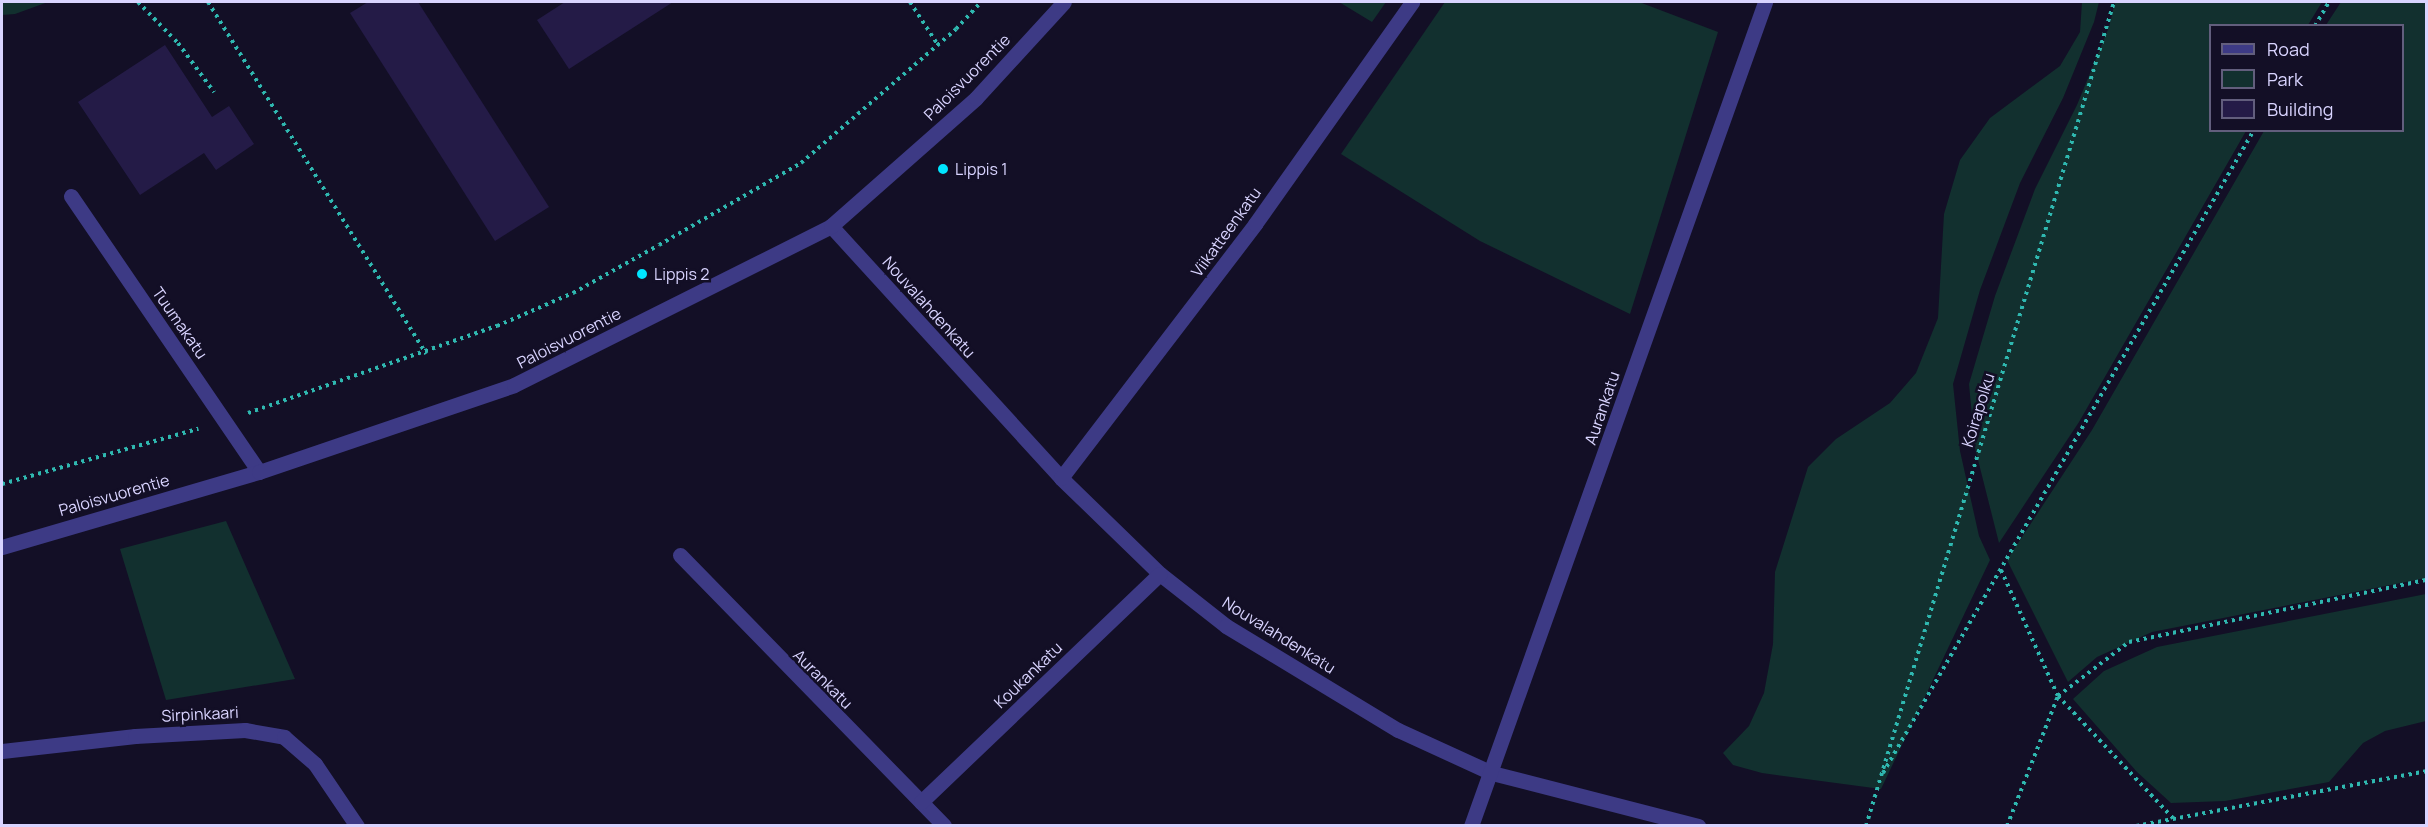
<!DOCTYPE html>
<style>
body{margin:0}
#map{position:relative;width:2428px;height:827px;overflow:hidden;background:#130f26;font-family:Manrope,sans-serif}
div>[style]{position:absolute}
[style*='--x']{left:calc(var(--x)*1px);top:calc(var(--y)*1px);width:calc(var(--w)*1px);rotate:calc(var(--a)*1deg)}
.green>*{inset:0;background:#12302f}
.building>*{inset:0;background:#241b47}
.path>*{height:4px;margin-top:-2px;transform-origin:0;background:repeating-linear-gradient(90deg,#2fb8b0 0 3px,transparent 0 7.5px)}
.minor>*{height:15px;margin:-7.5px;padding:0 7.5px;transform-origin:7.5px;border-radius:7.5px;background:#3d3a85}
.dots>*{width:16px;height:16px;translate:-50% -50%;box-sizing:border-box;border:3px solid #130f26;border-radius:50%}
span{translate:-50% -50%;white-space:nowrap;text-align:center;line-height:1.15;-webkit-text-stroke:5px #130f26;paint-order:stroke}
.street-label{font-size:16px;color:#d9d4ff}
.poi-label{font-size:16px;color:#d9d4ff}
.left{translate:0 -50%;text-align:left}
.frame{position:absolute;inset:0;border:3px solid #d9d4ff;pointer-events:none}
.legend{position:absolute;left:2209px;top:24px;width:195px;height:108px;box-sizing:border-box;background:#130f26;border:2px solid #625e7d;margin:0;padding:8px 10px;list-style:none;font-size:18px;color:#d9d4ff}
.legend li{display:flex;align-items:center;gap:12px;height:30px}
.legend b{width:30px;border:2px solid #625e7d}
</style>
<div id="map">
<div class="green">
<i style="clip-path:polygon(2px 2px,48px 2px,15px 14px,2px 15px)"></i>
<i style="clip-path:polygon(1339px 2px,1386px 2px,1372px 22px)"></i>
<i style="clip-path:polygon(1445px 2px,1639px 2px,1718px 32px,1630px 314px,1480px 241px,1341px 154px)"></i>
<i style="clip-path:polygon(2082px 2px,2099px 2px,2094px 22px,2063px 98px,2020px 183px,1980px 290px,1953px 384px,1960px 451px,1979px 536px,1990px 560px,1881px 789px,1762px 773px,1733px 765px,1723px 753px,1749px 726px,1764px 693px,1773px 644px,1775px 572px,1808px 467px,1836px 439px,1890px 403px,1916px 373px,1938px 318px,1944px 214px,1960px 160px,1990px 118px,2060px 66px,2080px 32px)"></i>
<i style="clip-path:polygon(2115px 2px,2322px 2px,2308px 25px,2210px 26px,2210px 130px,2246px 131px,2079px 422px,1999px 543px,1975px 448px,1969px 384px,1995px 296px,2035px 189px,2077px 105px,2109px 27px)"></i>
<i style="clip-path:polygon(2341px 2px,2426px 2px,2426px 578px,2152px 632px,2097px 657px,2068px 682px,2007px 560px,2092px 430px,2264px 131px,2402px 130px,2402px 26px,2326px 25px)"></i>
<i style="clip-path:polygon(226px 521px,295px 679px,166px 700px,120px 549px)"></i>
<i style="clip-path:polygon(2426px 594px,2426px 721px,2385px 731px,2363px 743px,2329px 782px,2225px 801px,2171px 803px,2137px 772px,2073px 699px,2104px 671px,2157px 647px)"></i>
</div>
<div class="building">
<i style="clip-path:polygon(368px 2px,418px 2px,549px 207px,495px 241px,350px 13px)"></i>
<i style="clip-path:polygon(565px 2px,673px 2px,569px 69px,537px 20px)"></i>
<i style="clip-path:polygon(165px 45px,212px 117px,229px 106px,254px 144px,216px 170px,204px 153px,140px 195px,78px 102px)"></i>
</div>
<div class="path">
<i style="--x:138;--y:2;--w:57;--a:45.7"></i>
<i style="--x:178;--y:43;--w:61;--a:53.7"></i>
<i style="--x:208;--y:2;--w:414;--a:58.2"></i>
<i style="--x:910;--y:2;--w:51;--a:56.9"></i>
<i style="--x:2315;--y:26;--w:28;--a:-60"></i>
<i style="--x:248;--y:413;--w:264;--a:-19.3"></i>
<i style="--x:497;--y:326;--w:83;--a:-23.5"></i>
<i style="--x:573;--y:293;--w:98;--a:-29.2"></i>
<i style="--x:659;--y:245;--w:164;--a:-30"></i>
<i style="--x:801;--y:163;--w:205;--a:-40.8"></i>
<i style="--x:956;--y:29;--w:37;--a:-47"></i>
<i style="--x:2;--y:484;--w:204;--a:-15.7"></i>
<i style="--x:2001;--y:570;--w:138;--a:65.7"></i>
<i style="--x:2058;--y:696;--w:168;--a:46.7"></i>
<i style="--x:1883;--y:773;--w:742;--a:-60.02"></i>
<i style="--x:1866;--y:826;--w:861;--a:-73.25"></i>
<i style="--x:2007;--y:826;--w:140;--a:-68.6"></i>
<i style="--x:2058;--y:696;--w:89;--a:-37.3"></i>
<i style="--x:2129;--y:642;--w:303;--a:-11.8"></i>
<i style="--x:2136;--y:826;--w:295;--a:-10.7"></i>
</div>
<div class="minor">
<i style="--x:71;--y:196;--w:334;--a:55.7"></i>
<i style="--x:831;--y:226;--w:341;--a:47.6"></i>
<i style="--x:1061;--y:478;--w:138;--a:44.1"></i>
<i style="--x:1160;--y:574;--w:84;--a:38.2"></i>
<i style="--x:1226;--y:626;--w:201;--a:31.2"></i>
<i style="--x:1398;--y:730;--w:103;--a:24.6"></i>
<i style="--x:1492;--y:773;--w:213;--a:14.4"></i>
<i style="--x:1061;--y:478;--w:320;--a:-52.6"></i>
<i style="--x:1255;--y:224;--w:272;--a:-54.7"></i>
<i style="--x:2;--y:547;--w:268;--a:-16.3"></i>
<i style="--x:259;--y:472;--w:269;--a:-18.8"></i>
<i style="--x:514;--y:385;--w:355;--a:-26.6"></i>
<i style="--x:831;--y:226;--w:193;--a:-41.4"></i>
<i style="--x:976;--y:98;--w:130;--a:-47.5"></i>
<i style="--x:680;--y:555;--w:378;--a:45.7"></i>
<i style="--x:2;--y:751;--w:134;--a:-6.4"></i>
<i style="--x:135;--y:736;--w:110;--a:-3.1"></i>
<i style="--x:245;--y:730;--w:40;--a:10"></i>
<i style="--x:284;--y:737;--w:41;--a:41.1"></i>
<i style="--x:315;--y:764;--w:75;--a:55.9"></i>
<i style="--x:921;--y:802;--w:330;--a:-43.7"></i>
<i style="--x:1471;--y:826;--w:875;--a:-70.36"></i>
</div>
<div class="dots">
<i style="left:943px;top:169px;background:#00e5ff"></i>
<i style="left:642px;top:274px;background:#00e5ff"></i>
</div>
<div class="street-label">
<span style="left:967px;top:77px;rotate:-45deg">Paloisvuorentie</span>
<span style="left:1226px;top:232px;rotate:-54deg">Viikatteenkatu</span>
<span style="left:929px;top:307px;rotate:48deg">Nouvalahdenkatu</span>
<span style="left:180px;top:323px;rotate:55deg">Tuumakatu</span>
<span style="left:569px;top:338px;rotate:-27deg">Paloisvuorentie</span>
<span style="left:1602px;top:408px;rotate:-71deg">Aurankatu</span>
<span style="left:1978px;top:410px;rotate:-73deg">Koirapolku</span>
<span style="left:114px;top:495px;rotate:-16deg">Paloisvuorentie</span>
<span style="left:1279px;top:635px;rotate:32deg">Nouvalahdenkatu</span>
<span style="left:1028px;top:675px;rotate:-44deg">Koukankatu</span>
<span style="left:823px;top:679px;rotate:45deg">Aurankatu</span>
<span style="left:200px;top:714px;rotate:-3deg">Sirpinkaari</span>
</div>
<div class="poi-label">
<span class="left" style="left:955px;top:169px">Lippis 1</span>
<span class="left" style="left:654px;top:274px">Lippis 2</span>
</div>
<div class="frame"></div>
<ul class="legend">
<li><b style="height:8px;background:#3d3a85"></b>Road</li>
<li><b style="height:16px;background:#12302f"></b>Park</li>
<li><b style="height:16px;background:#241b47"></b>Building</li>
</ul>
</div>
